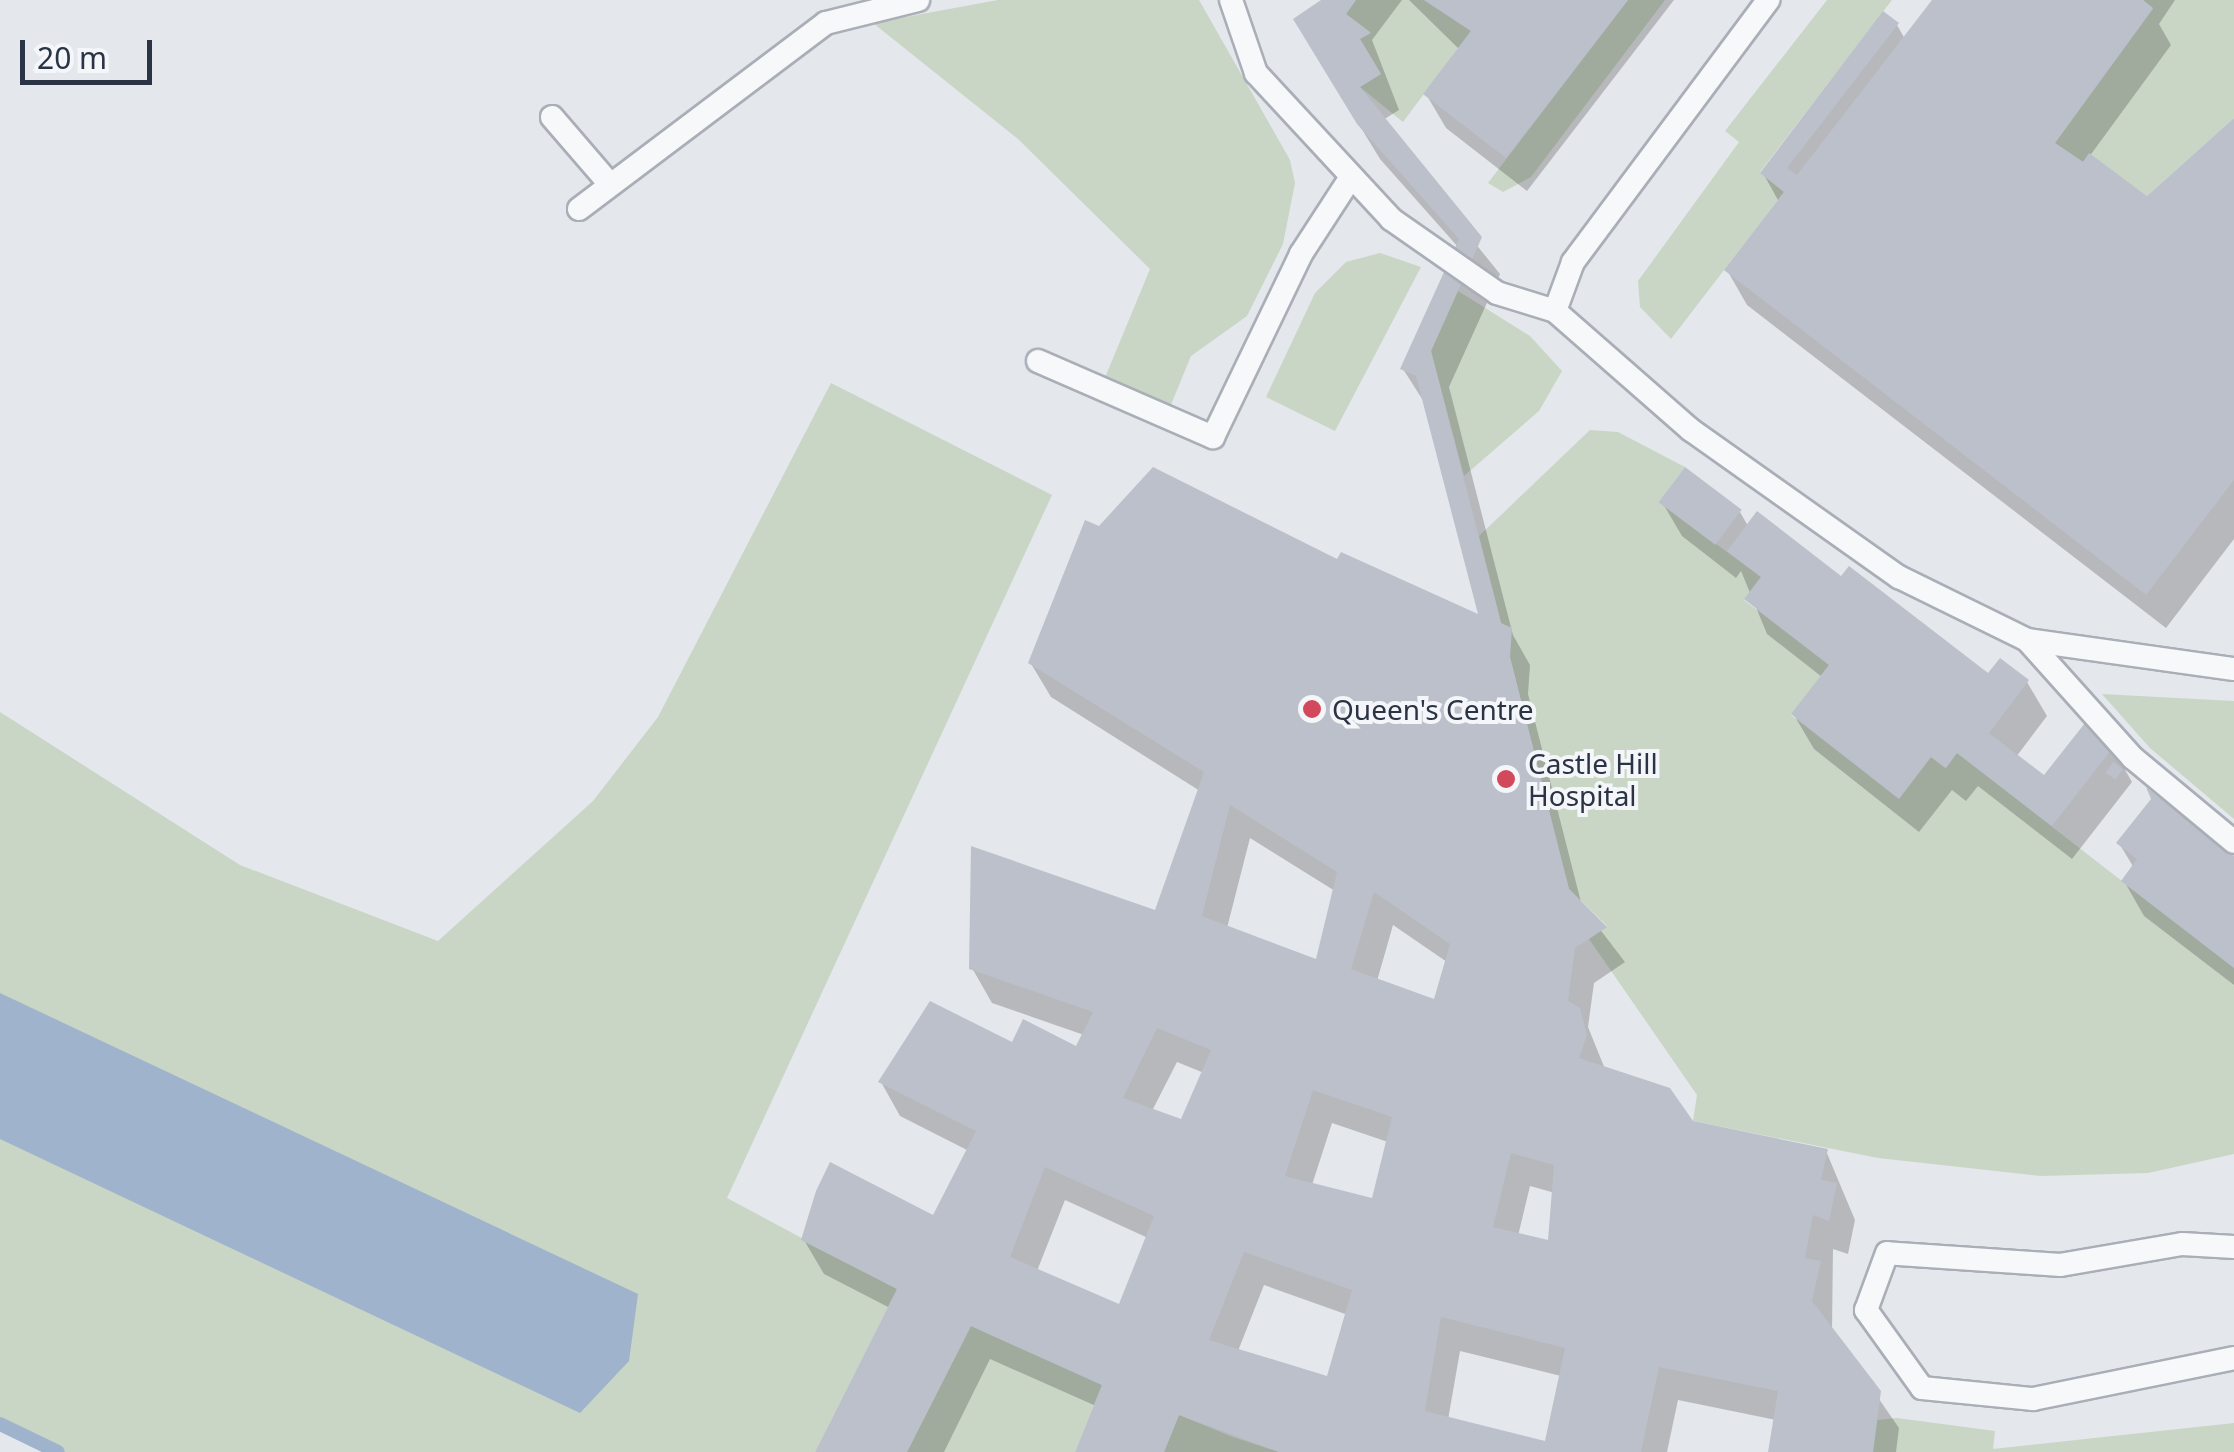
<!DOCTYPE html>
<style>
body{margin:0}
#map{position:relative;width:2234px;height:1452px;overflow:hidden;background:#e4e7ec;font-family:"Noto Sans",sans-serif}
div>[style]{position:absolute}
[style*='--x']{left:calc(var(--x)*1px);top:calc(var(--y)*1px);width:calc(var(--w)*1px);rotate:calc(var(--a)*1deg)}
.green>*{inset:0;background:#c9d6c5}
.water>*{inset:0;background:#9fb4cc}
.shadow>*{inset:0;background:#0003}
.stream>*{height:14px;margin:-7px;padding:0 7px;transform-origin:7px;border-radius:7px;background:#9fb4cc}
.building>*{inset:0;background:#bbc0ca;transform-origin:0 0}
.roads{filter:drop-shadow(2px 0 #a9aeb7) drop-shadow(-2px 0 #a9aeb7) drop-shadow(0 2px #a9aeb7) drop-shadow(0 -2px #a9aeb7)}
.service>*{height:22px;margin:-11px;padding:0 11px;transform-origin:11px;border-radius:11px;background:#f7f8fa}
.dots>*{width:28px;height:28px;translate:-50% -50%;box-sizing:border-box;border:5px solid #f4f6f9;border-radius:50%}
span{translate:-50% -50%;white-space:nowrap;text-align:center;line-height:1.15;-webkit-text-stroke:8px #f4f6f9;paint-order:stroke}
.poi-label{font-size:28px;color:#2b3445}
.left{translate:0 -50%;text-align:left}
.scale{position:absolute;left:20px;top:40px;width:132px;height:45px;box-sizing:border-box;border:5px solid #2b3445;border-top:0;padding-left:12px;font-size:30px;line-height:35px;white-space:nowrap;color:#2b3445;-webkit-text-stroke:8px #f4f6f9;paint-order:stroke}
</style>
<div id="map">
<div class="green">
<i style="clip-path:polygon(998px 0,1199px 0,1290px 160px,1295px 183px,1283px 244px,1247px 316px,1191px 356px,1170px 407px,1104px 380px,1150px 269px,1018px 139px,873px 23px)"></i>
<i style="clip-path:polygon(1356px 0,1424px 0,1471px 31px,1403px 122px,1360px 87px,1381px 74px,1360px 39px,1370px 32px,1346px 14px)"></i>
<i style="clip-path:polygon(1628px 0,1665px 0,1531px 177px,1503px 192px,1488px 183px)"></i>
<i style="clip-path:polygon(1827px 0,1892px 0,1760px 172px,1784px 192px,1671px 339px,1640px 307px,1638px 281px,1739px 142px,1725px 131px)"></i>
<i style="clip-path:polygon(2143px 0,2234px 0,2234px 118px,2147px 196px,2089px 154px,2083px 162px,2055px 143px,2153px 9px)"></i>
<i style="clip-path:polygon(1380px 253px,1421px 267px,1335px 431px,1266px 397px,1315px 293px,1346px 262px)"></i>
<i style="clip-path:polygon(1458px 291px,1530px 336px,1562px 371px,1539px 411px,1464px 476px,1431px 351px)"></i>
<i style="clip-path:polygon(831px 383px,1052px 495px,727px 1198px,897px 1289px,815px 1452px,56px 1452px,0 1425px,0 712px,240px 865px,438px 941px,593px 801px,658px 717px)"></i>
<i style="clip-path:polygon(1590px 430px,1618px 432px,1685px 467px,1659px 502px,1761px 577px,1744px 600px,1829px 665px,1791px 715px,1898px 798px,1931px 757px,1945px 768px,1957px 753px,2234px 968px,2234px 1154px,2148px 1173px,2041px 1176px,1878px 1158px,1693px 1121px,1697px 1095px,1589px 939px,1607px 926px,1569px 889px,1479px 536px)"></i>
<i style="clip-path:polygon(2102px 694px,2234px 701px,2234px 819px,2150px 748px)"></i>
<i style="clip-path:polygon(971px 1326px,1102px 1385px,1075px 1452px,907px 1452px)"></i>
<i style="clip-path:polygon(1179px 1415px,1233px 1437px,1279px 1452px,1164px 1452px)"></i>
<i style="clip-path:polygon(1897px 1418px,1995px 1431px,1993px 1449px,2234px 1423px,2234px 1452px,1873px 1452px,1877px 1420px)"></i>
</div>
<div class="water">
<i style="clip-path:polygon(0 993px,638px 1294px,629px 1361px,580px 1413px,0 1139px)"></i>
</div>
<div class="shadow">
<i style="clip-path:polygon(evenodd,1328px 0,1402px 0,1372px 40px,1399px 110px,1378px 123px,1500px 274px,1449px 387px,1513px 635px,1530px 665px,1528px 694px,1582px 906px,1625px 962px,1594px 983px,1588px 1027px,1605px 1069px,1691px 1123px,1826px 1151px,1855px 1220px,1848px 1254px,1833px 1249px,1832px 1331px,1899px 1428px,1896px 1452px,1770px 1452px,1776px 1420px,1678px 1400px,1667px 1452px,1078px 1452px,1096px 1406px,990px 1359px,944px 1452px,818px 1452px,890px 1308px,824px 1274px,804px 1240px,934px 1218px,969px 1151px,900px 1116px,881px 1082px,1013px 1045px,1077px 1049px,1084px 1035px,992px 1003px,972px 968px,1157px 914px,1200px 791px,1051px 697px,1030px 662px,1100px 529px,1338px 563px,1481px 618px,1426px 405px,1403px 369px,1458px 247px,1380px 159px,1316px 54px,1328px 0,1250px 838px,1335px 891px,1317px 962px,1227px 928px,1250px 838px,1328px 0,1393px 925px,1447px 962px,1435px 1003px,1377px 981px,1393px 925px,1328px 0,1177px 1062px,1204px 1073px,1182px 1122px,1152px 1111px,1177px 1062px,1328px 0,1332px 1123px,1388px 1142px,1374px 1201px,1312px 1185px,1332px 1123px,1328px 0,1530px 1186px,1555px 1193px,1550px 1243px,1518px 1236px,1530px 1186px,1328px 0,1065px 1200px,1148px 1238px,1121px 1307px,1037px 1271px,1065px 1200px,1328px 0,1264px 1285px,1348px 1315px,1329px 1379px,1238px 1351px,1264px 1285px,1328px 0,1460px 1351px,1561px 1376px,1547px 1444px,1448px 1420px,1460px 1351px)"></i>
<i style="clip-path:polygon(1409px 0,1674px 0,1527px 191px,1446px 128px,1426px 94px,1460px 50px)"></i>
<i style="clip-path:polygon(1935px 0,2175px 0,2159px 24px,2171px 45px,2089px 157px,2148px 200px,2234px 122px,2234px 539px,2166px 628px,1747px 305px,1727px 270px,1779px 202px,1763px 173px,1897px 25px,1905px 39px)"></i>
<i style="clip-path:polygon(1662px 502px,1740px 512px,1748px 526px,1988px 676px,2027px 682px,2047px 716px,2016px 757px,2044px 779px,2112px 747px,2132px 782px,2072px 859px,1978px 786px,1966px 801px,1952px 790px,1919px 832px,1814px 749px,1794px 715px,1822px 677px,1767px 634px,1741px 571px,1736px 578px,1682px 536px)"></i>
<i style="clip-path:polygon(2119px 843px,2234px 863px,2234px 985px,2144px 916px,2124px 881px,2134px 868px)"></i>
</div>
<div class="stream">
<i style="--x:0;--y:1424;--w:64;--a:25.8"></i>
</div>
<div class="building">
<i style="clip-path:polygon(evenodd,1321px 0,1356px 0,1346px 14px,1371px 33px,1360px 39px,1381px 74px,1360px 87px,1482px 237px,1431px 351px,1501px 623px,1512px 628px,1510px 657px,1569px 889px,1607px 927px,1575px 948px,1568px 1001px,1580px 1008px,1587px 1035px,1579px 1058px,1670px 1088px,1693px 1121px,1828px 1149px,1821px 1180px,1837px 1183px,1829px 1221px,1813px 1215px,1805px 1258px,1821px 1261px,1812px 1301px,1881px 1391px,1873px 1452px,1768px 1452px,1778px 1391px,1659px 1367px,1641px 1452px,1279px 1452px,1179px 1415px,1164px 1452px,1075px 1452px,1102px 1385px,971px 1326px,907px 1452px,815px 1452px,897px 1289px,801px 1240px,816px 1191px,830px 1162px,933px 1215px,976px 1131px,878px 1082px,930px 1001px,1012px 1042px,1023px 1019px,1076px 1046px,1093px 1012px,969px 969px,971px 846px,1155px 910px,1204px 772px,1028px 663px,1085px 520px,1099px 526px,1153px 467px,1337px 559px,1341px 552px,1478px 614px,1416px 376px,1400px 369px,1459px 239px,1357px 124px,1293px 19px,1321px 0,1230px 805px,1337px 872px,1316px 959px,1202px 916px,1230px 805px,1321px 0,1374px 892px,1450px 944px,1434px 999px,1351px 969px,1374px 892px,1321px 0,1157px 1028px,1211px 1050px,1181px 1119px,1123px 1098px,1157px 1028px,1321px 0,1313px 1090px,1392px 1117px,1372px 1198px,1285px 1176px,1313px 1090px,1321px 0,1511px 1153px,1554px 1165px,1548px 1240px,1493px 1227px,1511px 1153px,1321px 0,1045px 1167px,1154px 1216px,1119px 1304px,1010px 1257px,1045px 1167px,1321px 0,1244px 1252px,1352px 1290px,1327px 1376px,1209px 1340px,1244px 1252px,1321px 0,1441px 1317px,1565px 1348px,1545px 1441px,1425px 1411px,1441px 1317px)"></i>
<i style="clip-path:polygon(1628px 0,1506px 158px,1423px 94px,1471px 31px,1424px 0)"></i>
<i style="clip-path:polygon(1932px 0,2143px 0,2153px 8px,2055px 143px,2083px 162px,2089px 153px,2147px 196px,2234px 118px,2234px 480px,2146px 595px,1724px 270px,1784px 192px,1760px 173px,1883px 11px,1899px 23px,1787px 168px,1797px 175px)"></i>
<i style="left:1685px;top:467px;width:71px;height:44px;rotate:37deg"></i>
<i style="clip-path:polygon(1757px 511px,1841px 576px,1849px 566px,1988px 673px,2000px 658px,2029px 680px,1989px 733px,2044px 775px,2085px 723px,2114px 746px,2052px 826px,1957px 753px,1946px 768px,1931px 757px,1899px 799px,1791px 714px,1829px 665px,1744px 599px,1761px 577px,1727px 551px)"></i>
<i style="left:2113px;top:762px;width:12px;height:13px;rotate:35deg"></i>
<i style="clip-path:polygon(2146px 787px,2234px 856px,2234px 968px,2121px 881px,2137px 859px,2116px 843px,2151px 799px)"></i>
</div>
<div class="roads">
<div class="service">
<i style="--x:1231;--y:0;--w:77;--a:71.1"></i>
<i style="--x:1256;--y:73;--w:199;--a:47.2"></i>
<i style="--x:1391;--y:219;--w:129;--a:34.9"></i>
<i style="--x:1497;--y:293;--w:61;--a:17.2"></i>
<i style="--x:1555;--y:311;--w:181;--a:41.2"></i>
<i style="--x:1691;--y:430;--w:255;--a:35.3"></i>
<i style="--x:1899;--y:577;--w:143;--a:26.2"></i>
<i style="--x:2027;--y:640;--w:159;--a:48.1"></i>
<i style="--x:2133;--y:758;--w:131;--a:39.7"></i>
<i style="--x:552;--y:117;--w:86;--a:49.3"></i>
<i style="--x:579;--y:209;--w:309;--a:-37"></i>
<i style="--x:826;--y:23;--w:95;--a:-14"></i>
<i style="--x:1555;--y:311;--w:52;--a:-69.8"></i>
<i style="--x:1573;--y:262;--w:327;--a:-53.3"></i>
<i style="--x:1038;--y:361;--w:191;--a:23.5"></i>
<i style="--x:1213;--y:437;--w:203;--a:-64.3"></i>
<i style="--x:1301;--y:254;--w:88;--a:-57"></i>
<i style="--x:2027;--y:640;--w:209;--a:8"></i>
<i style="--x:2234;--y:1247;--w:52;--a:-176.7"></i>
<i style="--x:2182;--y:1244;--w:123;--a:170.2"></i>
<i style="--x:2061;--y:1265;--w:174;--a:-176.1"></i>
<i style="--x:1887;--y:1253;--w:61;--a:110.2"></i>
<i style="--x:1866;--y:1310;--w:96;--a:54.3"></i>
<i style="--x:1922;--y:1388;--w:112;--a:5.7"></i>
<i style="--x:2033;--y:1399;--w:205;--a:-11.5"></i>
</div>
</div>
<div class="dots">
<i style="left:1312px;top:709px;background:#d1495b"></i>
<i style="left:1506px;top:779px;background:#d1495b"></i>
</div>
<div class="poi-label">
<span class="left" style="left:1332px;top:709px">Queen's Centre</span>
<span class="left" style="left:1528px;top:779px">Castle Hill<br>Hospital</span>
</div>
<div class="scale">20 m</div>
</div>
